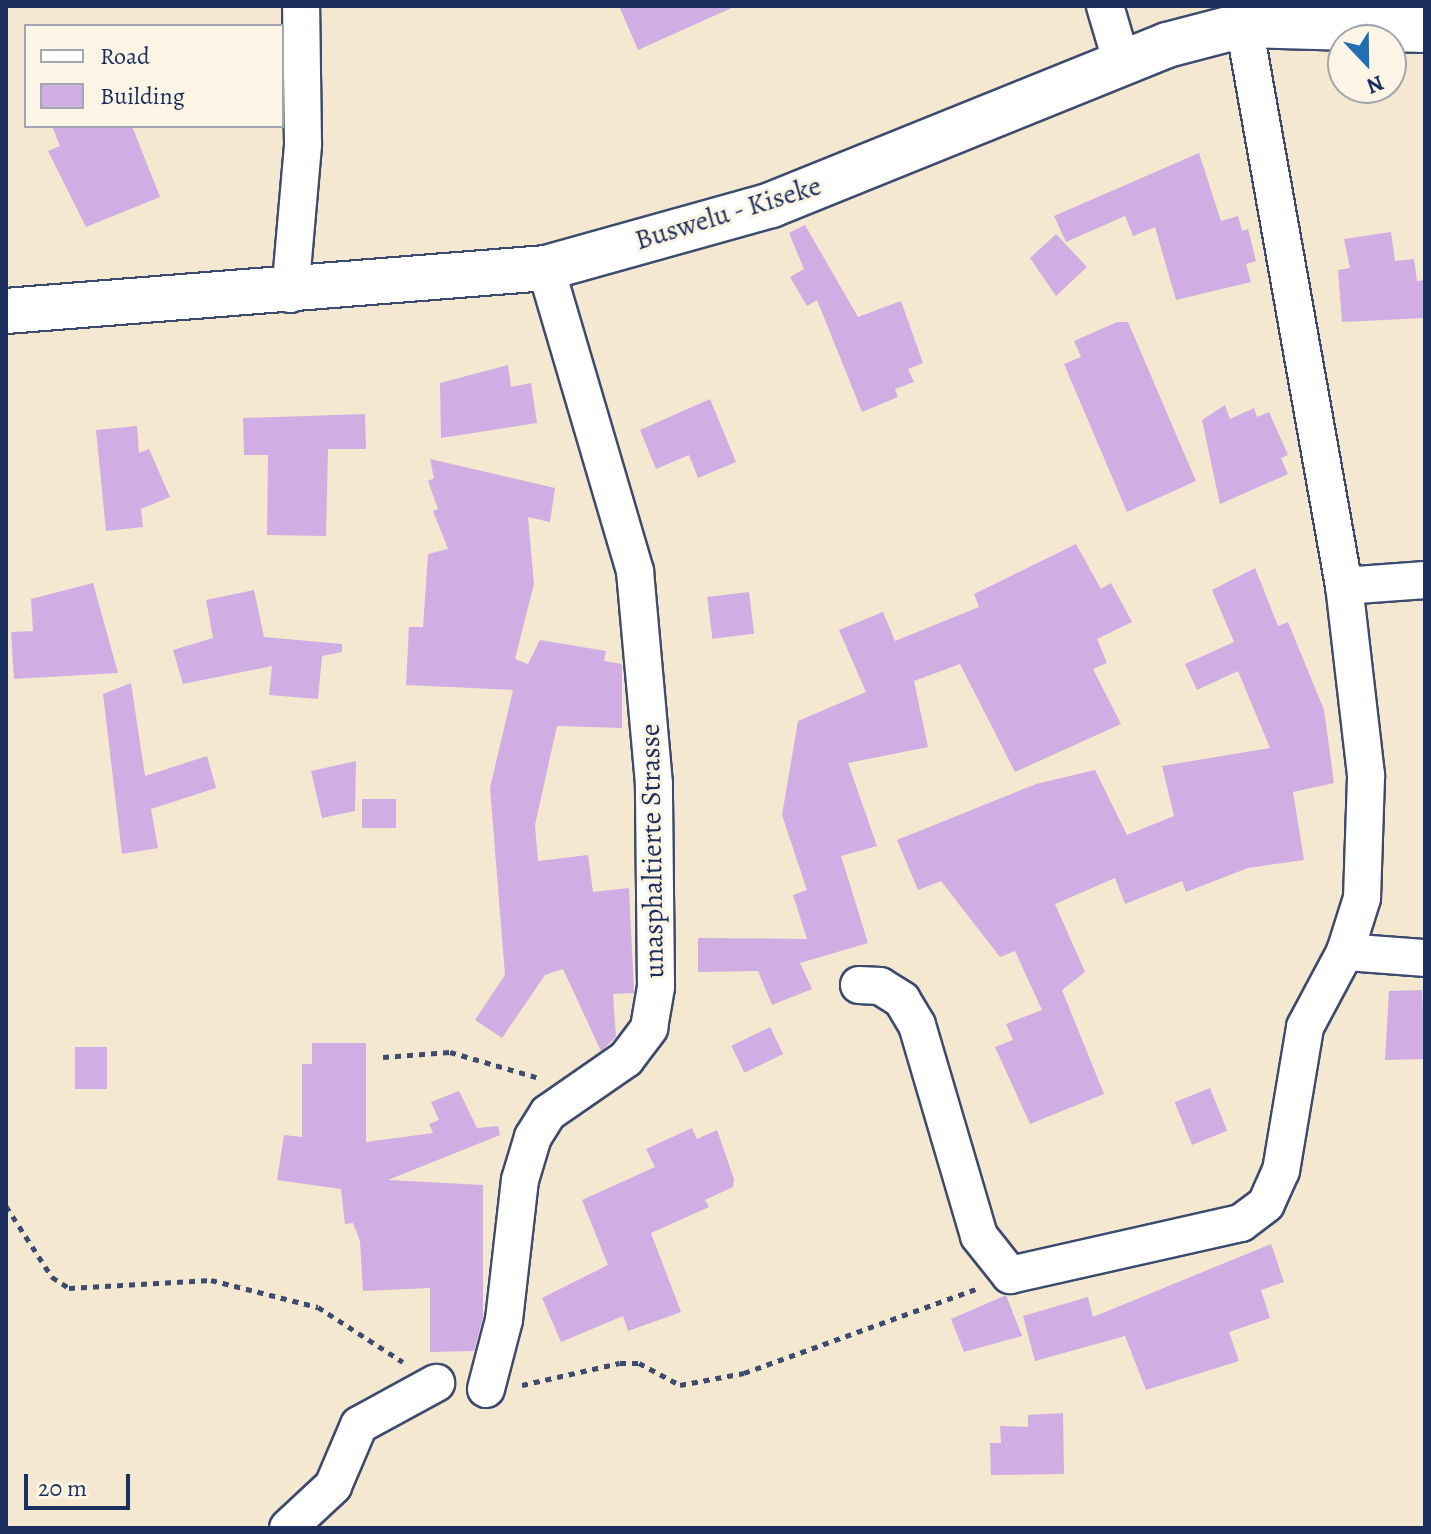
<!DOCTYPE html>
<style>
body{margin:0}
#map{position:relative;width:1431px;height:1534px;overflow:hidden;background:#f4e9d0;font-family:Alegreya,serif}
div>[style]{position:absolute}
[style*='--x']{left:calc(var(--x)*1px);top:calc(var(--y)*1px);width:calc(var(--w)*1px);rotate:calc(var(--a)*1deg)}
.building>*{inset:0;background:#d0ade2;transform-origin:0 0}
.path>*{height:5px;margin-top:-2.5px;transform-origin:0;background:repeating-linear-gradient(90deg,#3c4b6f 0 6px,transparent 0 12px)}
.roads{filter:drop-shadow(2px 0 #3c4b6f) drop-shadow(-2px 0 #3c4b6f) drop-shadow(0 2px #3c4b6f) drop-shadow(0 -2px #3c4b6f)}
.minor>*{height:36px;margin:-18px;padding:0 18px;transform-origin:18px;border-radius:18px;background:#fff}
.secondary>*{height:44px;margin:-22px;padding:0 22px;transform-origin:22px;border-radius:22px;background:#fff}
span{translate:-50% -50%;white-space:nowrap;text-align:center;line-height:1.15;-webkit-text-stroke:6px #fcf5e5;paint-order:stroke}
.street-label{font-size:28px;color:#1b2f5e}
.frame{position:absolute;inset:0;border:8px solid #1b2f5e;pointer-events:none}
.legend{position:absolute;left:24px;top:24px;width:260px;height:104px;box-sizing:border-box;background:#fcf5e5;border:2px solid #a2a6af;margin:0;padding:10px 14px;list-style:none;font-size:24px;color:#1b2f5e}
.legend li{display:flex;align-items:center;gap:16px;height:40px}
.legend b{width:40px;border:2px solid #a2a6af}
.north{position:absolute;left:1327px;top:24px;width:80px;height:80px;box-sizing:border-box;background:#fcf5e5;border:2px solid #a2a6af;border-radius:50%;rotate:158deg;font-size:22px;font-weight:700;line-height:32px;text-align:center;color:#1b2f5e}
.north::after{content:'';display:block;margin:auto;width:28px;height:36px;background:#1f6fb2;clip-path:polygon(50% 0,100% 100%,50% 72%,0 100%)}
.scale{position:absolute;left:24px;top:1474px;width:106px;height:36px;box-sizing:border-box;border:4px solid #1b2f5e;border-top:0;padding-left:10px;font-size:24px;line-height:28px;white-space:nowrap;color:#1b2f5e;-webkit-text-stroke:6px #fcf5e5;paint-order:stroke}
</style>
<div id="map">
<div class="building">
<i style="clip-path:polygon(619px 6px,736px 6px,638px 50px)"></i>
<i style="clip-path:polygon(52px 126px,132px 126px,160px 197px,86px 227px,48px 151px,60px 146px)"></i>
<i style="clip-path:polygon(1199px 153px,1221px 221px,1238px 216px,1242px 231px,1248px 229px,1256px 261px,1246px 264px,1251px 282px,1176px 300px,1155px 227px,1133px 236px,1125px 216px,1066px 242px,1054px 216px)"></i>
<i style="clip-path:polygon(805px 225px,858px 317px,901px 301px,923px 363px,908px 369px,914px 382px,895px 389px,898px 397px,862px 412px,817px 300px,807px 306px,790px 277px,804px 269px,789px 233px)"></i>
<i style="clip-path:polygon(1391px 232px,1395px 261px,1414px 259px,1417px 281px,1425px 280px,1425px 318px,1342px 322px,1338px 270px,1350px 268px,1344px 239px)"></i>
<i style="clip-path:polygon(1056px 234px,1087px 267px,1056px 296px,1030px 258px)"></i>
<i style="clip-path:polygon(1117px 322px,1128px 322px,1196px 481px,1127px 512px,1064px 364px,1081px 357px,1074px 341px)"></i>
<i style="clip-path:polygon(508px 365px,511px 387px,531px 383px,537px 423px,441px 438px,440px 383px)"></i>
<i style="clip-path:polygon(710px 399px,736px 462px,698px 478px,689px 455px,656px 469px,640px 430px)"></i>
<i style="clip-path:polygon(1225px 405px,1230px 419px,1254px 408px,1257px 417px,1269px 412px,1288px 455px,1281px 458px,1288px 474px,1220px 504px,1202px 420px)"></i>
<i style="clip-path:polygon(365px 414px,366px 449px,328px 449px,326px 536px,267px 535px,268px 455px,244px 455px,243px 418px)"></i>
<i style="clip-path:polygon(137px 426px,139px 453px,149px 449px,170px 497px,141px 509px,143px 527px,106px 531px,96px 430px)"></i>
<i style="clip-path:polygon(430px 459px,555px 488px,550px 522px,528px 517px,534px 584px,515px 659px,528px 664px,540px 640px,606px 651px,604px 661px,622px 664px,622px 728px,557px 726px,535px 825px,538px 861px,588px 855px,593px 892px,629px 888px,634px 993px,613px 994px,616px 1037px,601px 1051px,563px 969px,545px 975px,502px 1038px,475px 1020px,505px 975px,490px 788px,513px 690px,406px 685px,409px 627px,423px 627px,428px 554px,448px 549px,433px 511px,438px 509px,428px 481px,434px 478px)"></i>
<i style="clip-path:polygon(1076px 544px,1101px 589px,1111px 583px,1132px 622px,1097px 639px,1107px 663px,1093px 669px,1121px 724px,1015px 772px,960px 664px,914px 681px,928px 747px,848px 763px,877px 846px,841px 856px,868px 943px,800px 963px,812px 989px,772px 1005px,758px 971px,698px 972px,698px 938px,807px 939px,793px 895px,807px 890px,782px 815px,798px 721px,866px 692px,839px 630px,883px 612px,895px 641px,979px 607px,974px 594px)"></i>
<i style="clip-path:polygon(1255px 568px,1278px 626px,1288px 622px,1324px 710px,1334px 783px,1293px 792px,1304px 860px,1248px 868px,1186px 892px,1182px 881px,1125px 904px,1115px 878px,1055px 904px,1085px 972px,1062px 990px,1104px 1094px,1030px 1124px,995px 1047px,1013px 1040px,1006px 1024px,1042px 1010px,1015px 951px,1000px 957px,941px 881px,918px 890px,897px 840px,1036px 784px,1095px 770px,1127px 835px,1174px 816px,1162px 766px,1270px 748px,1238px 671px,1197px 690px,1185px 664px,1234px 642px,1212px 590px)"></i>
<i style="clip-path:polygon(93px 583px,118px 673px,14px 679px,11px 632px,33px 631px,31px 599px)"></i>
<i style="clip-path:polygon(254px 590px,264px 637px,342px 644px,342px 652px,322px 656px,318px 699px,269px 695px,272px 666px,183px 684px,173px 650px,213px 638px,206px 600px)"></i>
<i style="left:749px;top:592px;width:42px;height:42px;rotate:83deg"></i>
<i style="clip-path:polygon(131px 683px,145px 776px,207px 756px,216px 788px,151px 809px,158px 848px,122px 854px,103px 694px)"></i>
<i style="clip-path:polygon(356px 761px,355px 811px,322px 818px,311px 771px)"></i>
<i style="left:362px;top:799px;width:34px;height:29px"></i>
<i style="clip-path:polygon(1422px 990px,1425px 1059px,1385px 1060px,1389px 991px)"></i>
<i style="left:770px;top:1027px;width:30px;height:43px;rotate:64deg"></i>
<i style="clip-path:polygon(312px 1043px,366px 1043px,366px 1142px,433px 1133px,429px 1124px,439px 1120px,431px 1102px,459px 1091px,477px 1128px,498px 1126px,500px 1135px,388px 1180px,483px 1185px,483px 1317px,474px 1351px,430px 1352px,430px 1288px,363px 1291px,360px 1241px,353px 1223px,345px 1224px,341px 1189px,277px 1180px,284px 1135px,302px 1137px,302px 1064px,312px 1064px)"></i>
<i style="left:75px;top:1047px;width:32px;height:42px"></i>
<i style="left:1210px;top:1088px;width:46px;height:38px;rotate:68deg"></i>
<i style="clip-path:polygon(692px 1128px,697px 1139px,717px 1130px,734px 1179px,733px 1187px,705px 1200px,709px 1207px,651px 1233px,681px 1312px,628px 1331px,623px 1316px,561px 1342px,542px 1298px,608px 1265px,582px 1200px,655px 1167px,646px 1149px)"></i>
<i style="clip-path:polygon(1271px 1244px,1284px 1282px,1261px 1290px,1270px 1318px,1229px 1332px,1239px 1361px,1146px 1390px,1125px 1336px,1035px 1361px,1023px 1316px,1088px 1297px,1093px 1317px)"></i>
<i style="clip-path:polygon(1006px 1295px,1022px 1336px,964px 1352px,951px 1319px)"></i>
<i style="clip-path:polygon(1063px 1413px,1064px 1474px,991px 1475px,990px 1443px,1001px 1443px,1000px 1426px,1028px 1427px,1028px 1415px)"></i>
</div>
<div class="path">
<i style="--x:383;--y:1057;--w:67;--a:-4.3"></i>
<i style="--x:450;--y:1052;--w:90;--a:16.2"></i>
<i style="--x:6;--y:1206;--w:85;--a:57.1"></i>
<i style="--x:52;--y:1277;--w:20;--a:33"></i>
<i style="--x:69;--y:1288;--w:142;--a:-3.2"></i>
<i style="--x:211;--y:1280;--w:110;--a:14.2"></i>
<i style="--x:318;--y:1307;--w:101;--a:32.9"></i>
<i style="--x:522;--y:1385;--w:100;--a:-12.7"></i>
<i style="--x:620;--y:1363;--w:19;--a:0"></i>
<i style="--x:639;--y:1363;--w:47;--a:28.2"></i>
<i style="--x:680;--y:1385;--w:65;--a:-10.6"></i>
<i style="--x:744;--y:1373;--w:247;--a:-19.9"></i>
</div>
<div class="roads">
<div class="minor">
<i style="--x:1105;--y:6;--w:56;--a:73.5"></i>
<i style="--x:290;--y:294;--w:151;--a:-85"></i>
<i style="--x:303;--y:144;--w:138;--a:-90.8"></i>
<i style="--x:1344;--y:586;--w:81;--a:-4.2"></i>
<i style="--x:1345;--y:952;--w:80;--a:4.3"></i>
<i style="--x:859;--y:985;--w:21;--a:3"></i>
<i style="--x:880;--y:986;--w:26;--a:32"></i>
<i style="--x:902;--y:1000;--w:29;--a:59"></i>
<i style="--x:917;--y:1025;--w:220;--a:73.6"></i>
<i style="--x:979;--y:1236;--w:50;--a:51.5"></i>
<i style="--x:1010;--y:1275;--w:237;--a:-12.7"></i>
<i style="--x:1241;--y:1223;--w:31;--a:-37"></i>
<i style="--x:1266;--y:1204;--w:36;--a:-66"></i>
<i style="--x:1281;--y:1171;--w:146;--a:-80.5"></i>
<i style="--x:1305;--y:1027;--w:85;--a:-61.9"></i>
<i style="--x:1345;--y:952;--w:57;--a:-72.5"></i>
<i style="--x:1362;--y:898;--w:123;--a:-88.1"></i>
<i style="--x:1366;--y:775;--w:190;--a:-96.6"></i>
<i style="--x:1344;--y:586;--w:570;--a:-100.11"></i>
<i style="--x:486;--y:1389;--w:71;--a:-75.4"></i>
<i style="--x:504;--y:1320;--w:141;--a:-83.5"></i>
<i style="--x:520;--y:1180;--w:45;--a:-73.2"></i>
<i style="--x:533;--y:1137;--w:28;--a:-58"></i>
<i style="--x:548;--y:1113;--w:95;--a:-34.7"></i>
<i style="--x:626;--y:1059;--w:39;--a:-53"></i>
<i style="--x:649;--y:1028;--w:42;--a:-80.3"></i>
<i style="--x:656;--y:987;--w:203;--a:-90.6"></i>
<i style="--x:654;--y:784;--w:214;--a:-95.1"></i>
<i style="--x:635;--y:571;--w:316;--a:-106.4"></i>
<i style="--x:288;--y:1528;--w:62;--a:-43"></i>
<i style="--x:333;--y:1486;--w:66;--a:-66.9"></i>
<i style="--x:359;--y:1425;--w:88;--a:-28.6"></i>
</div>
<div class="secondary">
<i style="--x:6;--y:311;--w:542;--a:-4.55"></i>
<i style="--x:546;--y:268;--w:234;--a:-15.6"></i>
<i style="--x:771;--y:205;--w:427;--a:-22"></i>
<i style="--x:1167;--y:45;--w:80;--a:-14.6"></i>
<i style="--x:1244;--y:25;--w:181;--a:1.6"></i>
</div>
</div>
<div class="street-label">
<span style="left:728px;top:213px;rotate:-17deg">Buswelu - Kiseke</span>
<span style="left:652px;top:851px;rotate:-91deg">unasphaltierte Strasse</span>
</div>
<div class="frame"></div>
<ul class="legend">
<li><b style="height:10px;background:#fff"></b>Road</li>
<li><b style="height:22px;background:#d0ade2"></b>Building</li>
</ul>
<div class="north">N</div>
<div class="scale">20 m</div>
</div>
